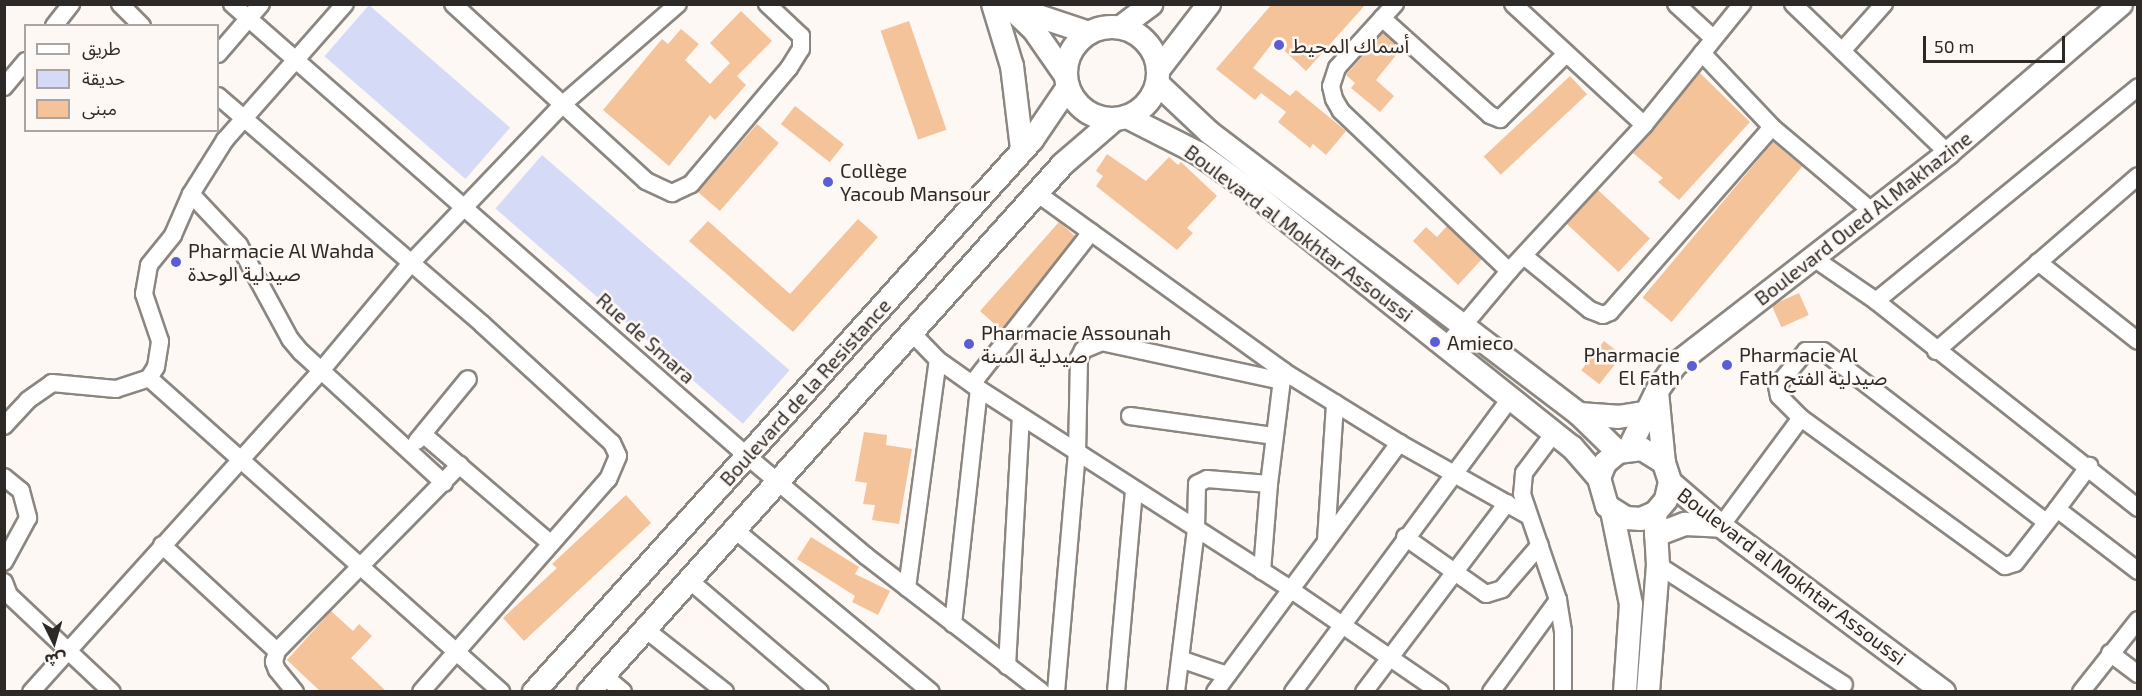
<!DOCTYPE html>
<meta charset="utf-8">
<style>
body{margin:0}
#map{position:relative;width:2142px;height:696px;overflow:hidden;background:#fef8f4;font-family:"Exo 2","Noto Sans Arabic",sans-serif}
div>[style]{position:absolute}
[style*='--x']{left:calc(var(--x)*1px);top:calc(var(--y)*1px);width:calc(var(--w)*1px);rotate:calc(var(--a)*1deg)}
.green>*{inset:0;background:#d5dbf7;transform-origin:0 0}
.building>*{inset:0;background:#f5c399;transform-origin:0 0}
.roads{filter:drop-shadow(2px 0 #8c8680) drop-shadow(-2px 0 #8c8680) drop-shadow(0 2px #8c8680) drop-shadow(0 -2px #8c8680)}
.street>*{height:16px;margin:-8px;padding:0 8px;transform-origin:8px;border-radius:8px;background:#fff}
.secondary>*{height:22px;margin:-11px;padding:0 11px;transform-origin:11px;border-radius:11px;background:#fff}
.secondary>.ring{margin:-11px;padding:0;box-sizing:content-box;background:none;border:22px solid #fff;border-radius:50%}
.dots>*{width:16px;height:16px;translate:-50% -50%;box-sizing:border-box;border:3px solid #fef8f4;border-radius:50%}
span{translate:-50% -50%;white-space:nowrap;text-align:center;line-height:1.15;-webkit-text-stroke:5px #fef8f4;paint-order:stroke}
.poi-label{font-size:20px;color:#2c2927}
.left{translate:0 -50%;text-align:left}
.right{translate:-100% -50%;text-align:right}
.street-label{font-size:20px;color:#2c2927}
.frame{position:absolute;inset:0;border:6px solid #2c2927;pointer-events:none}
.legend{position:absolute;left:24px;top:24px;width:195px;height:108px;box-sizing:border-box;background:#fef8f4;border:2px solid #aaa5a2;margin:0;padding:8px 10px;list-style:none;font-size:18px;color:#2c2927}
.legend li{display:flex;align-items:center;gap:12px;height:30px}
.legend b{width:30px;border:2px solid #aaa5a2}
.north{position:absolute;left:24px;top:612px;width:60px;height:60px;-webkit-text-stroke:4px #fef8f4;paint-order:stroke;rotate:175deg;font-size:16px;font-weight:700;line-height:24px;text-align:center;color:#2c2927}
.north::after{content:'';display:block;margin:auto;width:21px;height:27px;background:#2c2927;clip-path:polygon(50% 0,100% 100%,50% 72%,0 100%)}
.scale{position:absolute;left:1923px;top:36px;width:142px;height:27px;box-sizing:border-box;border:3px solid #2c2927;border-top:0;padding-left:8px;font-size:18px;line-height:21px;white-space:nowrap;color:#2c2927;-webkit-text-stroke:4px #fef8f4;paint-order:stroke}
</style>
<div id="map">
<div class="green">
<i style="left:369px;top:5px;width:187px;height:68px;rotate:41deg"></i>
<i style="left:542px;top:155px;width:328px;height:71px;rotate:41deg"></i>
</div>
<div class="building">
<i style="clip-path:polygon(1272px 4px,1366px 4px,1306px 71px,1274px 41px,1253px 68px,1290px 96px,1296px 90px,1346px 131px,1326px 155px,1313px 144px,1310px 148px,1278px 122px,1286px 112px,1261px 93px,1255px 100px,1216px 69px)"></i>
<i style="clip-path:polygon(741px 11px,772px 41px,737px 76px,746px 85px,715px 120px,710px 115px,669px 166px,603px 110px,662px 39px,668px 44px,681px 29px,699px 44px,685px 60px,710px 84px,730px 63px,710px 43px)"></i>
<i style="left:909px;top:21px;width:115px;height:30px;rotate:71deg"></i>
<i style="clip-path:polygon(1383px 33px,1401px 49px,1376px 80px,1394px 96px,1380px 112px,1351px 88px,1355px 83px,1346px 75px)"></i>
<i style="clip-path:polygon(1700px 73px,1750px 122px,1679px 200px,1658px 182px,1663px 178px,1633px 153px)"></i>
<i style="left:1570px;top:76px;width:25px;height:118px;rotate:47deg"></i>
<i style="left:795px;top:106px;width:62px;height:23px;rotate:38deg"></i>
<i style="left:757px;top:124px;width:29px;height:90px;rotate:41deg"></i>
<i style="left:1773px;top:142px;width:38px;height:203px;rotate:40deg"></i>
<i style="clip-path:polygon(1107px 154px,1146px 181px,1169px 157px,1178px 165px,1181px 162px,1217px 196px,1187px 228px,1193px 233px,1177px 250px,1096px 186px,1103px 176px,1096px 171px)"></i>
<i style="left:1598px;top:190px;width:71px;height:46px;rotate:43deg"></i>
<i style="clip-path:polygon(858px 219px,878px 237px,793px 332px,689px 241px,708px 221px,790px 294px)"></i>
<i style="clip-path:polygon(1059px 222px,1075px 236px,1001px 330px,980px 311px)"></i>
<i style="clip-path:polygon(1447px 226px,1482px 259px,1458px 285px,1413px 241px,1426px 227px,1437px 237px)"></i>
<i style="left:1799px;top:293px;width:24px;height:30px;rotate:66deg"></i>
<i style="left:1604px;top:341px;width:23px;height:37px;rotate:38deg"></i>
<i style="clip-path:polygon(864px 432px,887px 435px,886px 445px,912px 449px,899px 524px,872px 520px,875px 505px,863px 504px,867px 483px,855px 481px)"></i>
<i style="clip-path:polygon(626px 495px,651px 523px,524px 641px,503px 618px,557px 568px,552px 564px)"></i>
<i style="clip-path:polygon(811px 537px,859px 567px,855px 574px,890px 591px,878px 615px,852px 602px,855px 596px,797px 559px)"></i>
<i style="clip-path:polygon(331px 611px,353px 631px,359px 624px,372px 636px,351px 658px,387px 692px,321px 692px,287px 660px)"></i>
</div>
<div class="roads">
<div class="street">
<i style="--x:120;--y:4;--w:31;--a:45"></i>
<i style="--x:232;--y:4;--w:685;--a:41.27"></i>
<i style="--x:747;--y:456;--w:155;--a:40"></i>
<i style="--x:866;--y:556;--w:222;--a:37.7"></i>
<i style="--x:453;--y:4;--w:262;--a:42.5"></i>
<i style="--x:646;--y:181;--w:29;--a:25"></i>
<i style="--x:672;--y:193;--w:21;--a:-25"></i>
<i style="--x:691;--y:184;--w:152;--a:-49.8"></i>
<i style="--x:789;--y:68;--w:22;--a:-58"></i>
<i style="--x:801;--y:49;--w:13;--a:-90"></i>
<i style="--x:801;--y:36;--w:47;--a:-136.7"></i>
<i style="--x:1395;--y:4;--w:86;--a:132.2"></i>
<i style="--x:1337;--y:68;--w:19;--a:108"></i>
<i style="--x:1331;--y:86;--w:13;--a:77"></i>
<i style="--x:1334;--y:99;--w:14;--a:60"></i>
<i style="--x:1341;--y:111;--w:232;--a:43.6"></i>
<i style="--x:1513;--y:4;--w:178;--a:42.7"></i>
<i style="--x:1676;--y:4;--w:50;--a:42.6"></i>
<i style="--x:1793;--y:4;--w:215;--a:43.9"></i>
<i style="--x:1382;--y:18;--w:145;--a:41.9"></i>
<i style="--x:1490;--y:115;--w:11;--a:22"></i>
<i style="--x:1500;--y:119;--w:93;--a:-44.6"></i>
<i style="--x:54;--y:26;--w:28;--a:-52"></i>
<i style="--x:1842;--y:51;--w:63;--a:-48.2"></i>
<i style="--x:1702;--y:53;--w:102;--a:46.6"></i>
<i style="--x:1772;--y:127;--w:132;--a:40.1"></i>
<i style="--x:218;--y:54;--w:66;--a:-49.3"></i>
<i style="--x:4;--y:87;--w:34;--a:-50"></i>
<i style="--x:218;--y:96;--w:349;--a:40.8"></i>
<i style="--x:482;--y:324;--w:176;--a:42.5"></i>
<i style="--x:612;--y:443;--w:14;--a:65"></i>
<i style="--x:618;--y:456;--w:25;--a:113"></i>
<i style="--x:608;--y:479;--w:283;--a:131.3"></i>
<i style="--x:191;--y:194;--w:70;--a:46.7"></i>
<i style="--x:239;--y:245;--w:107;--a:61.5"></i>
<i style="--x:290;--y:339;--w:17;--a:50"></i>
<i style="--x:301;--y:352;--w:194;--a:42.5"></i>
<i style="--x:1038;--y:194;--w:302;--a:35.8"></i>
<i style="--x:1283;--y:371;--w:137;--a:31.8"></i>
<i style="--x:1399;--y:443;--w:149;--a:29.3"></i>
<i style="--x:1524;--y:256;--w:85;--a:39.3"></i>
<i style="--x:1590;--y:310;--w:14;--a:21"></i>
<i style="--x:1603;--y:315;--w:8;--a:-23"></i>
<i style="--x:1610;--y:312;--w:246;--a:-48.8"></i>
<i style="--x:1815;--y:259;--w:74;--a:34.5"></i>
<i style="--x:1876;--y:301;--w:334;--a:38.3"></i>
<i style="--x:2038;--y:262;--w:127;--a:38.3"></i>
<i style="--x:1876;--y:301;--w:338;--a:-39.2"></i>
<i style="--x:911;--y:332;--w:39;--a:46"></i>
<i style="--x:938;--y:360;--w:50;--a:35.3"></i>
<i style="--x:979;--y:389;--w:370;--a:32.7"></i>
<i style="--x:1290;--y:589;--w:182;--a:34.5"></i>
<i style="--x:1447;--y:345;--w:97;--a:-50"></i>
<i style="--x:1509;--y:271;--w:199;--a:-47.2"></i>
<i style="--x:1644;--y:125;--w:156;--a:-51"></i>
<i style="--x:1936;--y:351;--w:267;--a:-40.9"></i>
<i style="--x:149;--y:378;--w:472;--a:41.7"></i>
<i style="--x:972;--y:384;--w:193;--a:-51.9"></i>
<i style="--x:1130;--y:416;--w:146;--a:7.9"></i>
<i style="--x:4;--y:426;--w:35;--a:-47"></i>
<i style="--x:28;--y:400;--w:29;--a:-35"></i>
<i style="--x:52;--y:383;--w:64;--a:5.4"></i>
<i style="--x:116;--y:389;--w:35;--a:-18"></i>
<i style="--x:149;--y:378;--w:13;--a:-58"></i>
<i style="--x:156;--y:367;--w:26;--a:-81"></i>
<i style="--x:160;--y:341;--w:50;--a:-108.8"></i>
<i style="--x:144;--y:294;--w:29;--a:-80"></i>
<i style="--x:149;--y:265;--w:38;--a:-51"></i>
<i style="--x:173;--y:235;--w:45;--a:-66.3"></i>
<i style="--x:191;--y:194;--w:64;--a:-57.8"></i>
<i style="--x:225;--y:140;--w:181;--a:-48.6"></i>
<i style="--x:1554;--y:433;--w:50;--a:126.9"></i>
<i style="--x:1524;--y:473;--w:21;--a:95"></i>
<i style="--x:1522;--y:494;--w:112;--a:71.2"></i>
<i style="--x:1558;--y:600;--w:31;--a:81"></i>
<i style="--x:1563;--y:631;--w:61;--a:90"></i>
<i style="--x:424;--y:435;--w:166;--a:40.6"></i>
<i style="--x:417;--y:441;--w:80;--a:-50.6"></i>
<i style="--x:4;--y:477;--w:22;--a:39"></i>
<i style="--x:21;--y:491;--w:28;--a:75"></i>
<i style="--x:28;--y:518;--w:50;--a:118.6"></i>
<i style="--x:2057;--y:509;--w:102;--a:37.4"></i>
<i style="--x:2046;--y:522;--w:281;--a:-142.5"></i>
<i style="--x:1823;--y:351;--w:17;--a:180"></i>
<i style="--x:1806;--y:351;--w:45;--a:129.6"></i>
<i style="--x:1777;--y:386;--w:10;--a:79"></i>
<i style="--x:1779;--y:396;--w:31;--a:45"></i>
<i style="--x:1801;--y:418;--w:252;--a:36"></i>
<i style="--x:2005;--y:566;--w:10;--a:-17"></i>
<i style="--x:2015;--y:563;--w:68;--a:-52.1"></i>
<i style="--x:2057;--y:509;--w:54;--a:-53.3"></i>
<i style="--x:1721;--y:526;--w:134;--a:-53.5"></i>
<i style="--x:735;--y:530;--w:254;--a:39.6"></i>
<i style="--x:1405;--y:537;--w:99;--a:35.1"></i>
<i style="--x:1486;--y:594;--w:17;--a:-17"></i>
<i style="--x:1502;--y:589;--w:58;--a:-49.2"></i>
<i style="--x:1326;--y:540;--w:137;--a:-86.2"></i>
<i style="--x:162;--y:545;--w:156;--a:42.7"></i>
<i style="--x:1658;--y:565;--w:221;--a:32.8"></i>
<i style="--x:1262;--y:571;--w:87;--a:-85.4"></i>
<i style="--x:689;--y:580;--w:172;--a:40.5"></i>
<i style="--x:4;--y:582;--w:14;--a:69"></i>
<i style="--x:9;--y:595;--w:141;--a:43.3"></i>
<i style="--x:907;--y:588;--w:230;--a:-82.3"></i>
<i style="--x:953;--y:624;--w:236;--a:-83.7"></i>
<i style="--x:645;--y:629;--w:102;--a:38.2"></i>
<i style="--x:2110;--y:653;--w:35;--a:37"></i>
<i style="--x:1180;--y:659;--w:50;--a:18.8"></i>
<i style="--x:1007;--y:666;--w:249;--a:-86.8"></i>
<i style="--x:603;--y:675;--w:26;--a:40"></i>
<i style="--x:31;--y:692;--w:431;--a:-47.9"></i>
<i style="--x:320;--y:372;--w:142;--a:-50.1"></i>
<i style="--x:411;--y:263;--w:220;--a:-46.3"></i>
<i style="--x:563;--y:104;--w:152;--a:-41"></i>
<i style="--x:295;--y:692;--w:28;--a:-129"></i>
<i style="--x:277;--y:670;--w:9;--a:-111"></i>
<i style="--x:274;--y:662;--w:11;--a:-75"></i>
<i style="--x:277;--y:651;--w:261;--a:-45.5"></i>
<i style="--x:1056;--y:692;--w:239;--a:-85"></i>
<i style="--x:1077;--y:454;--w:96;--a:-88.8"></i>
<i style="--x:1079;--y:358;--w:9;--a:-63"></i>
<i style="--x:1083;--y:350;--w:21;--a:-23"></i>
<i style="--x:1102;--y:342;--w:184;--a:12.2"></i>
<i style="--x:1116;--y:692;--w:202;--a:-84.9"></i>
<i style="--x:1176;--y:692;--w:164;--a:-83"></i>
<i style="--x:1196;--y:529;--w:45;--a:-88.7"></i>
<i style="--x:1197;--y:484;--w:11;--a:-27"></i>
<i style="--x:1207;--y:479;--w:62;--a:4.6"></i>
<i style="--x:1269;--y:484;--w:114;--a:-82.9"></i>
<i style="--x:1215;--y:692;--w:310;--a:-53.5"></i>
<i style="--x:1293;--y:692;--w:365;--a:-53.5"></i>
<i style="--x:1364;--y:692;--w:237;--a:-52.9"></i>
<i style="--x:1491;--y:692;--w:114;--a:-53.9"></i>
<i style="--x:2081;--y:692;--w:92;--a:-51.6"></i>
</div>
<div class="secondary">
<i style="--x:993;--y:4;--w:65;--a:73"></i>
<i style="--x:1012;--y:66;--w:84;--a:83.1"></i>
<i style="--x:1007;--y:4;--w:37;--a:44"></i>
<i style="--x:1034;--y:30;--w:56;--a:55.2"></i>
<i style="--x:1014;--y:8;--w:79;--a:18.4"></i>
<i class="ring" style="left:1066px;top:27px;width:70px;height:70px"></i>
<i style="--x:1121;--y:27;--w:38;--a:-37"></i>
<i style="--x:1159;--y:69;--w:82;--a:-52.4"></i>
<i style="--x:1158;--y:84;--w:71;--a:43.3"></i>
<i style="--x:1210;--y:133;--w:464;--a:37.3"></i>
<i style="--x:1579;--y:414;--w:54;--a:44.3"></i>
<i style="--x:1127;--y:117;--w:80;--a:26.9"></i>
<i style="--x:1198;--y:153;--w:60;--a:35.5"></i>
<i style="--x:1247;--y:188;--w:416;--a:38.6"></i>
<i style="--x:1572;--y:447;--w:41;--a:48.9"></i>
<i style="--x:1657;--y:392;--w:71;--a:84.4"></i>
<i style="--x:1664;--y:463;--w:20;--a:72"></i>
<i style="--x:1670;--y:482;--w:18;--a:103"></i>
<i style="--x:1666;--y:500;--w:17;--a:130"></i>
<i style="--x:1655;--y:513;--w:15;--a:157"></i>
<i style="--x:1641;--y:519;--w:15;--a:-176"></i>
<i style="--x:1626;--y:518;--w:22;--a:-148"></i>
<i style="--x:1607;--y:506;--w:29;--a:-106"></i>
<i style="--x:1599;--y:478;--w:16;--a:-68"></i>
<i style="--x:1605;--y:463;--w:17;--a:-40"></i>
<i style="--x:1618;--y:452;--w:24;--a:-7"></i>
<i style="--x:1642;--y:449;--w:26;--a:32"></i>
<i style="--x:1579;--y:414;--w:39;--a:4"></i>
<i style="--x:1618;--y:417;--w:30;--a:-9"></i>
<i style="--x:1629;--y:449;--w:64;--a:-64.2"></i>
<i style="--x:1657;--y:391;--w:32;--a:-55"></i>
<i style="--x:1675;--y:365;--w:346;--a:-37.8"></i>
<i style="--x:1948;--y:153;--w:228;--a:-40.7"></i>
<i style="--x:1670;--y:482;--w:67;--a:40.8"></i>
<i style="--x:1721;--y:526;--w:278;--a:36.7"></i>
<i style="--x:1612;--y:511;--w:95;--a:78.5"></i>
<i style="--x:1631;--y:604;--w:88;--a:93.9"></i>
<i style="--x:1656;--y:535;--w:31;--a:-21"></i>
<i style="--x:1685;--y:524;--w:36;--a:3"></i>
<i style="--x:534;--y:692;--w:743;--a:-47.94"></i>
<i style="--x:1032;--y:140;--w:64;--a:-55.8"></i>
<i style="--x:589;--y:692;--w:710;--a:-48.08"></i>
<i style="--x:1063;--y:164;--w:67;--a:-40.8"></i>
<i style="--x:1648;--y:692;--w:127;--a:-85.5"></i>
<i style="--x:1658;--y:565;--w:52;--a:-93.3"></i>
</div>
</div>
<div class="dots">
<i style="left:1279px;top:45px;background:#5a5ed6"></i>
<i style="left:828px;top:182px;background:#5a5ed6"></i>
<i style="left:176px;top:262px;background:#5a5ed6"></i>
<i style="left:1435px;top:342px;background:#5a5ed6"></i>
<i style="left:969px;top:344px;background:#5a5ed6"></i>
<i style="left:1727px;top:365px;background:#5a5ed6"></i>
<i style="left:1692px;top:366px;background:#5a5ed6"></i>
</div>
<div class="poi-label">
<span class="left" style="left:1291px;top:45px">أسماك المحيط</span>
<span class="left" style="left:840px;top:182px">Collège<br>Yacoub Mansour</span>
<span class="left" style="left:188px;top:262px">Pharmacie Al Wahda<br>صيدلية الوحدة</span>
<span class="left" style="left:981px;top:344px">Pharmacie Assounah<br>صيدلية السنة</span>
<span class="left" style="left:1447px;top:342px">Amieco</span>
<span class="right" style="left:1680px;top:366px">Pharmacie<br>El Fath</span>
<span class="left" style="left:1739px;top:366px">Pharmacie Al<br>Fath صيدلية الفتح</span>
</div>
<div class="street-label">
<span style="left:1863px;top:218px;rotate:-38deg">Boulevard Oued Al Makhazine</span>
<span style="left:1299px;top:233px;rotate:37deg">Boulevard al Mokhtar Assoussi</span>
<span style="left:646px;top:338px;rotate:42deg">Rue de Smara</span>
<span style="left:805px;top:392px;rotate:-48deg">Boulevard de la Resistance</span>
<span style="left:1792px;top:576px;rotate:37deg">Boulevard al Mokhtar Assoussi</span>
</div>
<div class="frame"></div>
<ul class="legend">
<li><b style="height:8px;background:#fff"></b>طريق</li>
<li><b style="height:16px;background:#d5dbf7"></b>حديقة</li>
<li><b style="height:16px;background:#f5c399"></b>مبنى</li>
</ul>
<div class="north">ش</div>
<div class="scale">50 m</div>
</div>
